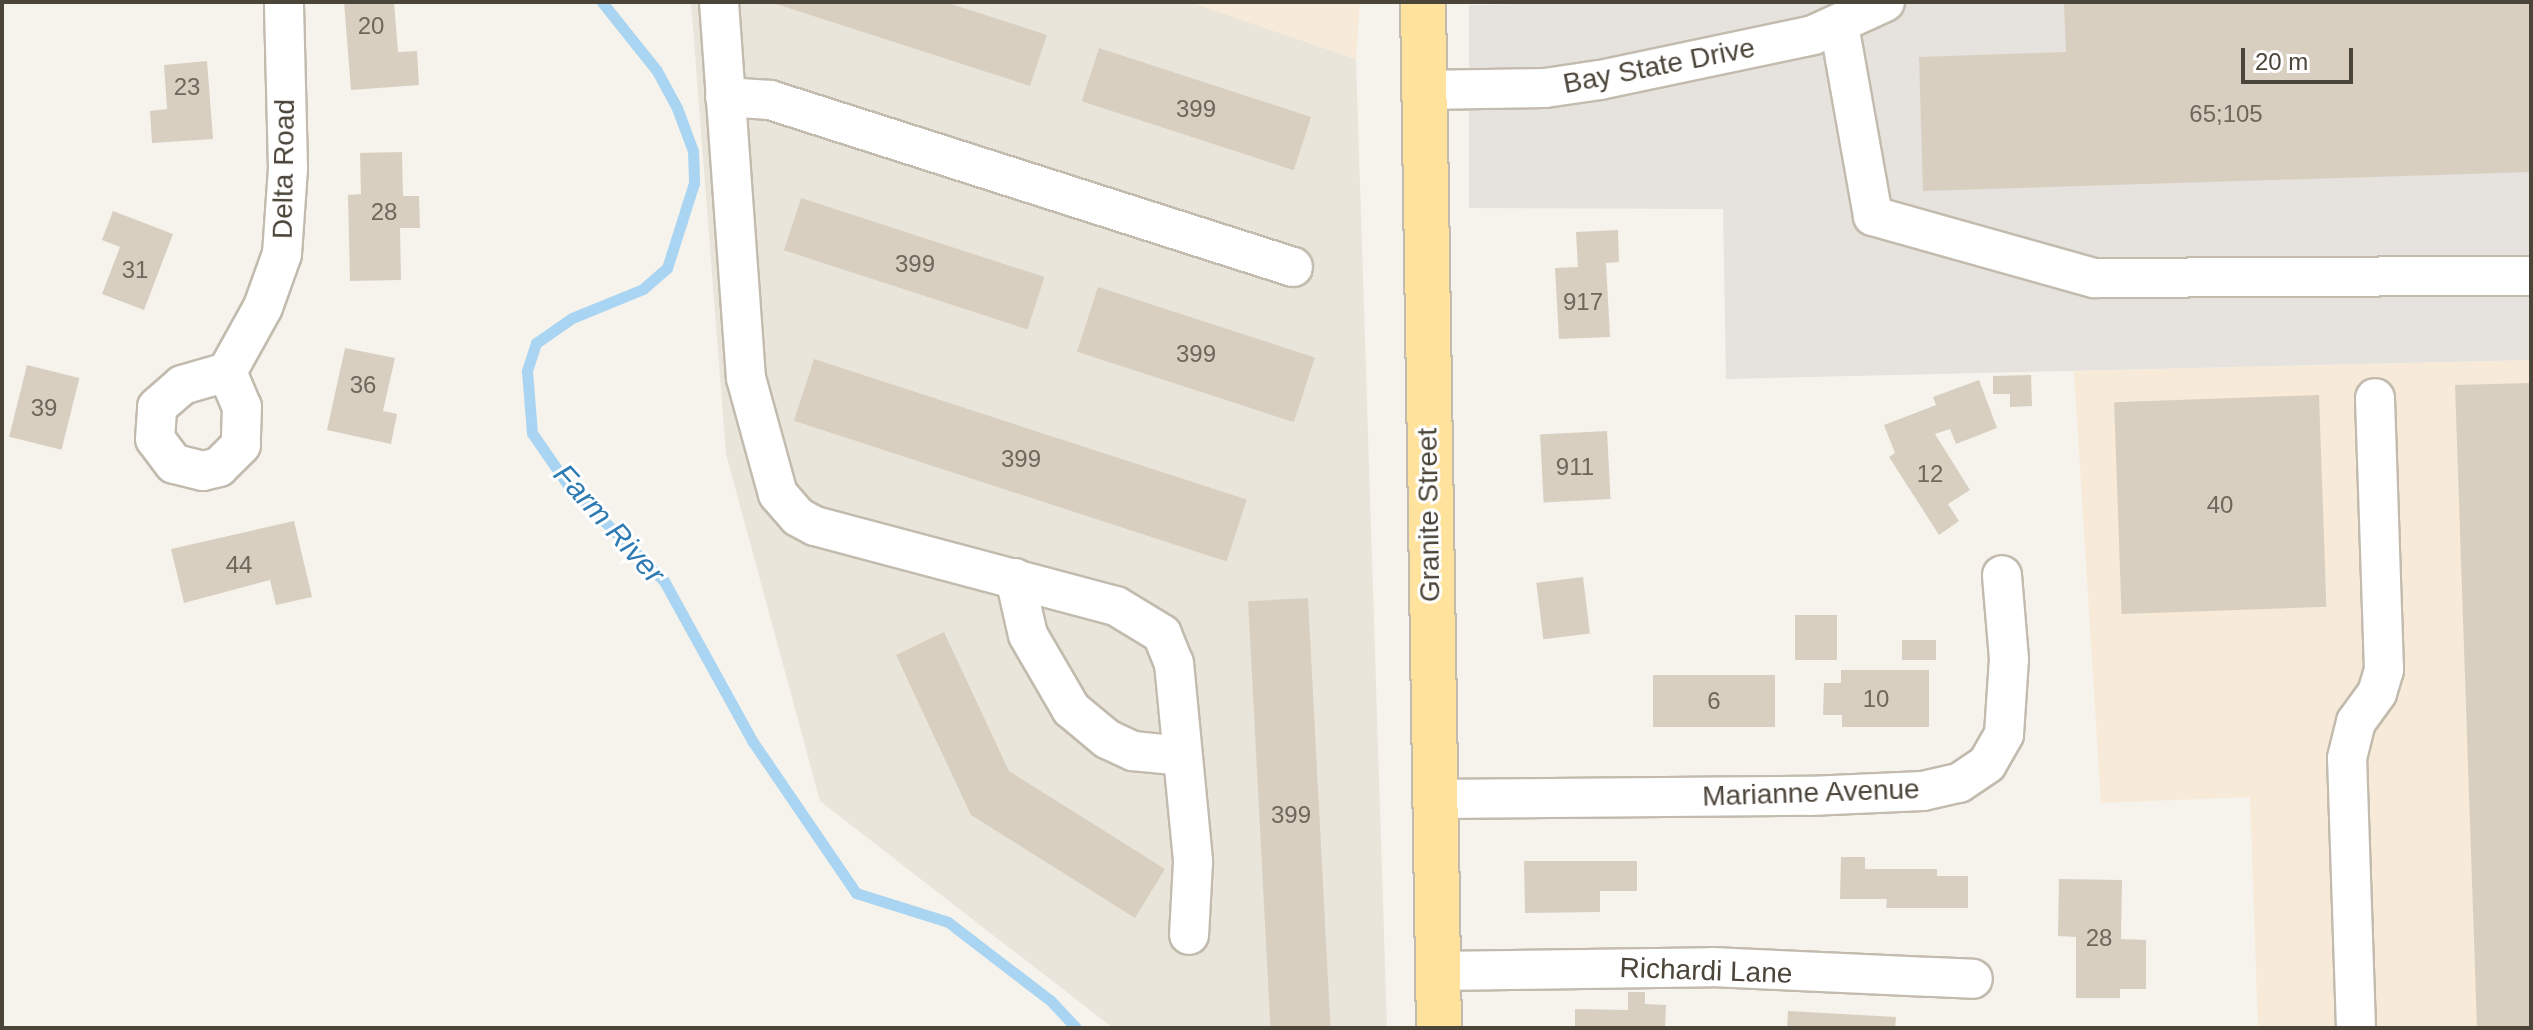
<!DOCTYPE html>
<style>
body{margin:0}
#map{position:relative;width:2533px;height:1030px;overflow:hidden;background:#f6f3ec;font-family:Helvetica,sans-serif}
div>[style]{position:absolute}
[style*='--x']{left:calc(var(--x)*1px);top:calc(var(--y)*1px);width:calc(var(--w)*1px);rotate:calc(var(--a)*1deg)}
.residential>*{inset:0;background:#eae5da}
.commercial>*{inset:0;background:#f7ead8}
.industrial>*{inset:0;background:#e6e2dd}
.stream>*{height:11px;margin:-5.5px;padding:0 5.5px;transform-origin:5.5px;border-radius:5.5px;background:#a9d4f2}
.building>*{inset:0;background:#d8cfc1;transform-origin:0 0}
.roads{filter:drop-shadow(2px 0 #c2bbae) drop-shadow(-2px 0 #c2bbae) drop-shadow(0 2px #c2bbae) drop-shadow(0 -2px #c2bbae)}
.minor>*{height:38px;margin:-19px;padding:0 19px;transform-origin:19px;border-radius:19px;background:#fff}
.major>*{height:44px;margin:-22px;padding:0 22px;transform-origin:22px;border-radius:22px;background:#ffe39c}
span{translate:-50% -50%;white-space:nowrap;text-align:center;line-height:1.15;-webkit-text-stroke:6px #fff;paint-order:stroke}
.number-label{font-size:24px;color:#6e675b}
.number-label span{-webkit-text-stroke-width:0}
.street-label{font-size:28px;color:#4b4439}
.water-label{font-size:30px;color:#2e7ab2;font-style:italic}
.frame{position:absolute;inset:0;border:4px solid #4b4439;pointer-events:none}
.scale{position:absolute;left:2241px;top:48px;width:112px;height:36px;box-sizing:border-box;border:4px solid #4b4439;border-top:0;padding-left:10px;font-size:24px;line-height:28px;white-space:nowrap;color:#4b4439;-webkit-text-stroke:6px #fff;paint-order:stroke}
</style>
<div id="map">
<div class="residential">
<i style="clip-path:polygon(691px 2px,1190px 2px,1356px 59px,1387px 1028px,1113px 1028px,820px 801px,726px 454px)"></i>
</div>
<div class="commercial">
<i style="clip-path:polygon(1190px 2px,1360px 2px,1356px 59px)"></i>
<i style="clip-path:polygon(2531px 360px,2531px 1028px,2258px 1028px,2250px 797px,2101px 803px,2074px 371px)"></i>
</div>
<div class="industrial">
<i style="clip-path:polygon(1630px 2px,2531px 2px,2531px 360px,1726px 379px,1723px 209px,1469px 208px,1469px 5px)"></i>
</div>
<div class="stream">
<i style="--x:602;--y:2;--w:88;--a:51.4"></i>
<i style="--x:657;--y:71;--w:42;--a:61.6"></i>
<i style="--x:677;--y:108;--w:46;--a:69.6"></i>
<i style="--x:693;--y:151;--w:32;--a:88"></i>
<i style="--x:694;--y:183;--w:89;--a:107.6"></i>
<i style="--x:667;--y:268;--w:32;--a:139"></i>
<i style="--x:643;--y:289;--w:77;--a:157.8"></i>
<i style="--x:572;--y:318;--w:44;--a:145.2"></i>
<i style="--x:536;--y:343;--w:29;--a:108"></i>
<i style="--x:527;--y:371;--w:62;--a:85.4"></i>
<i style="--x:532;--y:433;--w:63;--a:55.3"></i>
<i style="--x:568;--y:485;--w:136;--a:45"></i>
<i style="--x:664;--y:581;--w:184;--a:61.1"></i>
<i style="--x:753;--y:742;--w:183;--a:55.7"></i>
<i style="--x:856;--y:893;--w:96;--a:17.5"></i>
<i style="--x:948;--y:922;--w:130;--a:37.5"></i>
<i style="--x:1051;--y:1001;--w:37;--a:47"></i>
</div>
<div class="building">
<i style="clip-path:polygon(344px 2px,394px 2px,398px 52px,417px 51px,419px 85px,351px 90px)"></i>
<i style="clip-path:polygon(770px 2px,945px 2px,1047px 35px,1030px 86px)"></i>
<i style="clip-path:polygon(2064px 2px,2531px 2px,2531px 172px,1923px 191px,1919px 57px,2066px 52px)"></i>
<i style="left:1099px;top:48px;width:223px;height:56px;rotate:18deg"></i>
<i style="clip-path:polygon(207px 61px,213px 139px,152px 143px,150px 111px,167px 109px,164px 65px)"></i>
<i style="clip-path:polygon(402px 152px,403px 196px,419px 196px,420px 228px,400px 228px,401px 280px,350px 281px,348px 195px,361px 194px,360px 153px)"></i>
<i style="left:801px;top:198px;width:256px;height:55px;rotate:18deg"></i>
<i style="clip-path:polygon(113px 211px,173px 234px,144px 310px,102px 294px,120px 247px,102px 240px)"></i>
<i style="clip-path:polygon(1618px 230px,1619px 262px,1606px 263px,1610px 337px,1559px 339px,1555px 268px,1578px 267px,1576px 232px)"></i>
<i style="left:1098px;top:287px;width:228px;height:68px;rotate:18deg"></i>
<i style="clip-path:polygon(345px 348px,395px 358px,383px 411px,397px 414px,391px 444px,327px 430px)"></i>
<i style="left:814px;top:359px;width:455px;height:65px;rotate:18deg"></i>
<i style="left:27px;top:365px;width:54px;height:74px;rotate:14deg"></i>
<i style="clip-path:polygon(2031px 375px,2032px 406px,2010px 407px,2010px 394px,1993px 394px,1993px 376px)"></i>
<i style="clip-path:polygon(1979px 380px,1997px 428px,1956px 444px,1950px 429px,1935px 434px,1970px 490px,1948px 504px,1959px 521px,1939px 535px,1889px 457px,1895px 453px,1884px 425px,1936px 405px,1933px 397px)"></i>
<i style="clip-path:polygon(2531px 383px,2531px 1028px,2477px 1028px,2455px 385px)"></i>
<i style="left:2319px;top:395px;width:212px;height:205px;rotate:88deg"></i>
<i style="left:1607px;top:431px;width:68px;height:67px;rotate:87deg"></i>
<i style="clip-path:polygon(294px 521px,312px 597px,276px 605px,270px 580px,184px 603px,171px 549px)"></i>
<i style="left:1583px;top:577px;width:57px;height:47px;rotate:83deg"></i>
<i style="left:1308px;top:598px;width:431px;height:60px;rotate:87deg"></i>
<i style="left:1795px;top:615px;width:42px;height:45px"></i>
<i style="clip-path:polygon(944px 632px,1009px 771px,1165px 869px,1135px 918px,971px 815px,896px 655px)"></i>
<i style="left:1902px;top:640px;width:34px;height:20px"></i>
<i style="clip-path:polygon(1841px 670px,1929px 670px,1929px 727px,1842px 727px,1842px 715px,1823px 715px,1824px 683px,1841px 683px)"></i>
<i style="left:1653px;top:675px;width:122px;height:52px"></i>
<i style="clip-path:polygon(1841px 857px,1865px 857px,1865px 869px,1937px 869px,1937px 876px,1968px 876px,1968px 908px,1886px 908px,1887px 899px,1840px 899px)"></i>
<i style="clip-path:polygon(1524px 861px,1637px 861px,1637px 891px,1600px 891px,1600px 912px,1525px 913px)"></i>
<i style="clip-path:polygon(2059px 879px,2122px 880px,2121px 939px,2146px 940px,2146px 989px,2120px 989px,2120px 998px,2076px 998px,2076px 937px,2058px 936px)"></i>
<i style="clip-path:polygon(1628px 992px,1645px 992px,1645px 1004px,1666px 1005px,1665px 1028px,1575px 1028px,1575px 1009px,1628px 1010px)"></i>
<i style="clip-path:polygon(1788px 1011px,1896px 1017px,1895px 1028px,1787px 1028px)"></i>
</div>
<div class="roads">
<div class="minor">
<i style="--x:719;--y:2;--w:377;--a:85.9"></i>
<i style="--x:746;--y:378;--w:120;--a:74.6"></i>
<i style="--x:778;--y:494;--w:30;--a:49"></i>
<i style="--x:798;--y:517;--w:19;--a:28"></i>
<i style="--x:815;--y:526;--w:311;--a:14.9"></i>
<i style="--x:1116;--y:606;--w:54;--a:31.3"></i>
<i style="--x:1162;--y:634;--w:31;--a:68"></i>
<i style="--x:1174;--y:663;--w:200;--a:84.5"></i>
<i style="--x:1193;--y:862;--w:73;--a:93.1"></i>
<i style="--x:1839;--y:25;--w:194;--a:79.9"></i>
<i style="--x:1873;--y:216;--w:230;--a:15.7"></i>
<i style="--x:2094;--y:278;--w:437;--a:-0.3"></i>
<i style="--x:1424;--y:90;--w:121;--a:-0.9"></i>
<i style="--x:1545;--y:88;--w:56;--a:-8.3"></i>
<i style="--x:1600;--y:80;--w:218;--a:-11.9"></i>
<i style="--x:1813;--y:35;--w:79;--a:-24.6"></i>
<i style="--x:725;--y:97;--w:45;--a:3.8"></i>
<i style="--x:770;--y:100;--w:549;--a:17.71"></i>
<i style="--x:227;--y:372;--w:74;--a:-61"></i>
<i style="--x:263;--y:307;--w:56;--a:-70.3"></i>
<i style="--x:282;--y:254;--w:85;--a:-86"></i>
<i style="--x:288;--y:169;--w:167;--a:-91.4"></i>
<i style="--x:227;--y:372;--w:38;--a:67"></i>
<i style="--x:242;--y:407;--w:38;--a:92"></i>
<i style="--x:241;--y:445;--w:31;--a:135"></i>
<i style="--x:219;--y:467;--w:16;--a:166"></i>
<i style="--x:203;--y:471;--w:30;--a:-166"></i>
<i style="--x:174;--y:464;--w:31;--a:-127"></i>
<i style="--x:155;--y:439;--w:32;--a:-86"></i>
<i style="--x:157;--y:407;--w:33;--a:-41"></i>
<i style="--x:182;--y:385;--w:47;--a:-16.1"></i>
<i style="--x:1015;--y:578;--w:58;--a:77.2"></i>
<i style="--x:1028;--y:635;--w:86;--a:59.8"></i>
<i style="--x:1071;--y:709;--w:47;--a:39.8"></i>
<i style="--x:1107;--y:739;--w:29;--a:25"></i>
<i style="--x:1133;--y:751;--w:49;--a:5.8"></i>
<i style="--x:1435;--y:799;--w:374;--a:-0.5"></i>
<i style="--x:1809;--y:796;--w:114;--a:-2.5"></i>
<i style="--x:1923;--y:791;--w:37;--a:-13"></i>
<i style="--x:1959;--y:783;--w:34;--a:-34"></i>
<i style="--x:1987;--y:764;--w:34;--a:-60"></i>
<i style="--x:2004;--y:734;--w:75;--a:-86.2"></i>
<i style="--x:2009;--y:659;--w:84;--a:-94.8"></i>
<i style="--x:1438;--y:971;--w:274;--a:-0.8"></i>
<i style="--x:1712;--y:967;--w:261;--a:2.6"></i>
<i style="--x:2356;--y:1028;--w:270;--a:-91.9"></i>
<i style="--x:2347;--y:758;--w:37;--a:-76"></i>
<i style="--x:2356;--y:722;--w:36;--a:-54"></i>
<i style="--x:2377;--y:693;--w:24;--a:-73"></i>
<i style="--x:2384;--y:670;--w:272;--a:-91.9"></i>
</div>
<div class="major">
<i style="--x:1423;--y:2;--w:1026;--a:89.11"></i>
</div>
</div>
<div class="number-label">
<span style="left:371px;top:26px">20</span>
<span style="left:187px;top:87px">23</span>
<span style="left:1196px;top:109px">399</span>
<span style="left:2226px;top:114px">65;105</span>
<span style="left:384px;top:212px">28</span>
<span style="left:915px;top:264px">399</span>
<span style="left:135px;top:270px">31</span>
<span style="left:1583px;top:302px">917</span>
<span style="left:1196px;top:354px">399</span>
<span style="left:363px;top:385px">36</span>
<span style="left:44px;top:408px">39</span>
<span style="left:1021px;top:459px">399</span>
<span style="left:1575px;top:467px">911</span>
<span style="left:1930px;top:474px">12</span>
<span style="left:2220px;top:505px">40</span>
<span style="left:239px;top:565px">44</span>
<span style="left:1876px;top:699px">10</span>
<span style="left:1714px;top:701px">6</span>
<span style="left:1291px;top:815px">399</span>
<span style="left:2099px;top:938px">28</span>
</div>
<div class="street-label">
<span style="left:1659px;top:66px;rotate:-11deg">Bay State Drive</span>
<span style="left:284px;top:169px;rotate:-89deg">Delta Road</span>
<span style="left:1429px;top:515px;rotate:-91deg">Granite Street</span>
<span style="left:1811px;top:793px;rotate:-2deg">Marianne Avenue</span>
<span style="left:1706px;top:971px;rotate:2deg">Richardi Lane</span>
</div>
<div class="water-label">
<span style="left:609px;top:524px;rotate:48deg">Farm River</span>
</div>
<div class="frame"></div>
<div class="scale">20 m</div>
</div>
